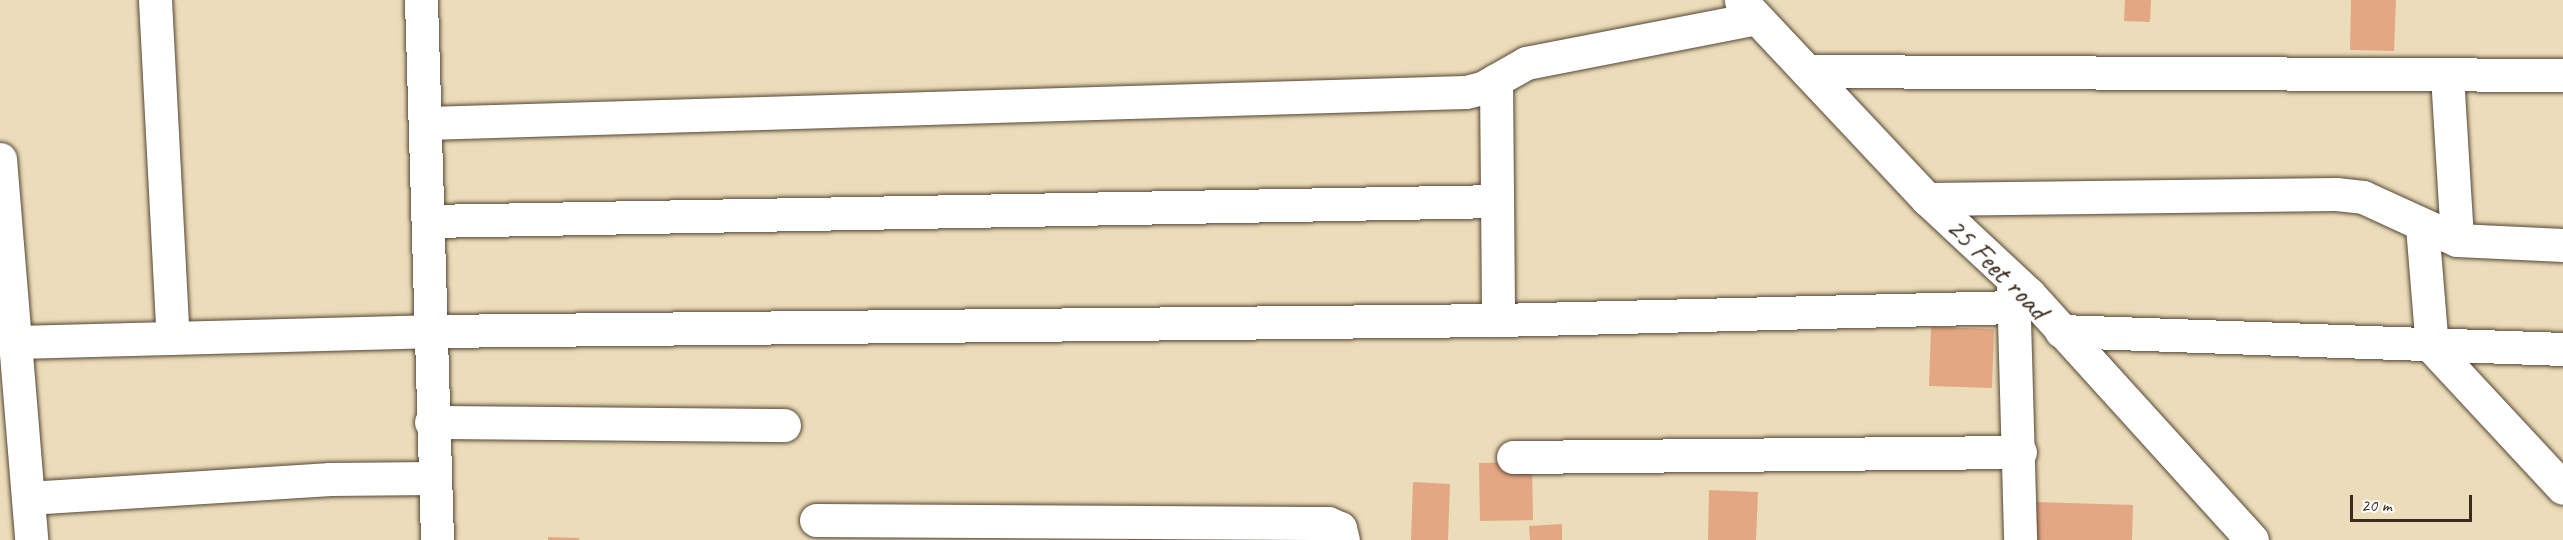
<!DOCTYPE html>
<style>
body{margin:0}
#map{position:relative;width:2563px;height:540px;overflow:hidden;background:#ebddb9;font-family:Caveat,sans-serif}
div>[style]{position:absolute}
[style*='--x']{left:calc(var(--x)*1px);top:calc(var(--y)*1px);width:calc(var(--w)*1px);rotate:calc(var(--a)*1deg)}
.building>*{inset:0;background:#e4a784}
.roads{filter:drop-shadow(0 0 2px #554535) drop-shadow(0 0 2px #554535)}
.minor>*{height:33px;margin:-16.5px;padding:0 16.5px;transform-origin:16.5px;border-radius:16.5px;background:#fff}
span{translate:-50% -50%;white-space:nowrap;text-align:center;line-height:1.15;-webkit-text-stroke:4.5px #fff;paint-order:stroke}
.street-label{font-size:30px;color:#3b2a1e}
.scale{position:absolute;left:2350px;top:495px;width:122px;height:27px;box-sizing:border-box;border:3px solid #3b2a1e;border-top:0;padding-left:8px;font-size:18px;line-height:21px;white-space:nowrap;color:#3b2a1e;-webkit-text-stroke:4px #fff;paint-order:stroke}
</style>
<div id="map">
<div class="building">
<i style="clip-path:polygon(2125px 0,2151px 0,2150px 22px,2124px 21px)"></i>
<i style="clip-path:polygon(2351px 0,2396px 0,2394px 51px,2350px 50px)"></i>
<i style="clip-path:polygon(1931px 327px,1994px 329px,1992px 388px,1929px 386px)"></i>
<i style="clip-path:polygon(1532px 462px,1533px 520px,1480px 521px,1479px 463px)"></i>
<i style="clip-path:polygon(1413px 482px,1450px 484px,1448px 540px,1411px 540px)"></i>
<i style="clip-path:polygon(1709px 490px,1758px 492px,1756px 540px,1708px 540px)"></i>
<i style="clip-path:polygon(2036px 502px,2133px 505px,2132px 540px,2034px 540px)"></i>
<i style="clip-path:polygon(1562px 524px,1562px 540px,1530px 540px,1529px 526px)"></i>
<i style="clip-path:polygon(1128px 531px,1164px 532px,1163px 540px,1128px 540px)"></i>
<i style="clip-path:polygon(548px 537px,579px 538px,579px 540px,548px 540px)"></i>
</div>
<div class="roads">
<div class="minor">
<i style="--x:155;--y:0;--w:338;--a:87"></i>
<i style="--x:421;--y:0;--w:540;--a:88.3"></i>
<i style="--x:1741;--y:1;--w:272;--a:46.8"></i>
<i style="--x:1927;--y:199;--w:139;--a:43"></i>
<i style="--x:2029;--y:294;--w:332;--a:47.8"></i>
<i style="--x:1807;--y:71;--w:756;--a:0.3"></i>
<i style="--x:2447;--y:75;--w:165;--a:86.5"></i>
<i style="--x:1496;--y:80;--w:240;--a:89.5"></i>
<i style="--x:427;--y:123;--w:1039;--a:-1.71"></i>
<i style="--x:1466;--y:92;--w:16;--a:-14"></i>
<i style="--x:1482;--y:88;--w:51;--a:-29.6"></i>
<i style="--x:1526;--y:63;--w:235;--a:-11"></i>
<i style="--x:0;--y:159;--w:382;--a:85.3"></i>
<i style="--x:1927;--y:199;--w:409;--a:-0.7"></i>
<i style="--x:2336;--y:194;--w:27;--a:6"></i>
<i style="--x:2363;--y:197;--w:103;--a:24.6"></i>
<i style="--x:2457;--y:240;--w:106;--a:2.7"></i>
<i style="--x:429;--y:221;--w:1068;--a:-1.07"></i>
<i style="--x:2422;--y:226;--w:121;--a:85.3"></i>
<i style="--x:2432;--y:347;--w:192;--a:47.1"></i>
<i style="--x:2013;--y:284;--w:256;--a:88.4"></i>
<i style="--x:2061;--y:331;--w:502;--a:2.05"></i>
<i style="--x:14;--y:342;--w:417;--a:-1.5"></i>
<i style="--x:431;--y:331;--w:1067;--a:-0.59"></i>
<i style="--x:1498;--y:320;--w:516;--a:-1.44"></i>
<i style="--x:431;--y:422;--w:353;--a:0.5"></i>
<i style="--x:1513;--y:457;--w:507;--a:-0.57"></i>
<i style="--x:28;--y:498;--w:303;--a:-3.6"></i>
<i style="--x:330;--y:479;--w:103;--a:-0.6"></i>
<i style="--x:816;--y:520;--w:512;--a:0.34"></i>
<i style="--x:1328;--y:523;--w:13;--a:23"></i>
<i style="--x:1340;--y:528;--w:12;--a:76"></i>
</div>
</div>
<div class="street-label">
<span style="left:1998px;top:268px;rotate:45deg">25 Feet road</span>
</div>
<div class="scale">20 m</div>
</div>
